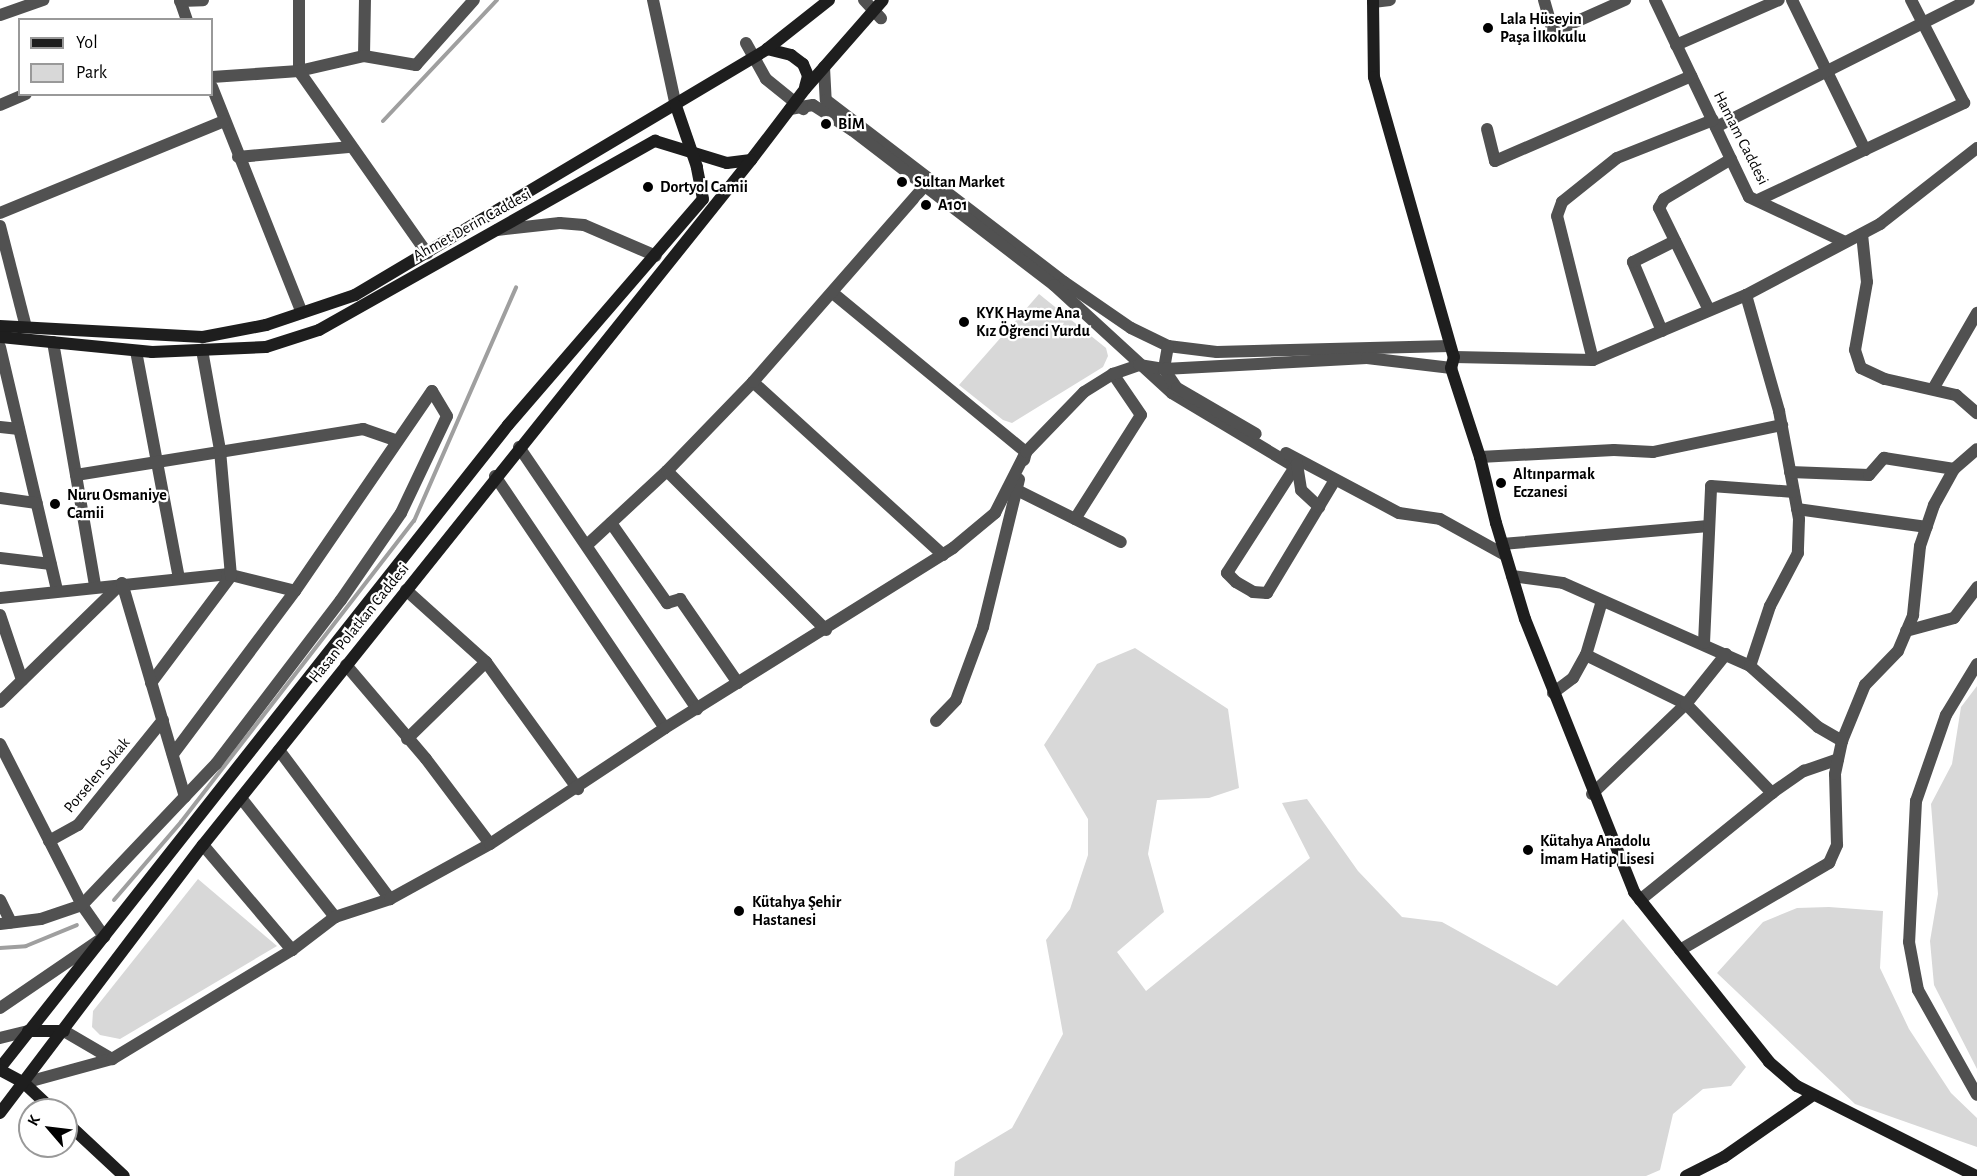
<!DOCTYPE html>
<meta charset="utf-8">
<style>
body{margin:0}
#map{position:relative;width:1977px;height:1176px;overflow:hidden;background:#fff;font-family:"Alegreya Sans",sans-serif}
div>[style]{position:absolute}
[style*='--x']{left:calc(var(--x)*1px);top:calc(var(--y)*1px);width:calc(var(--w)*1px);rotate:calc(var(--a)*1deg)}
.green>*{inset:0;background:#d8d8d8}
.stream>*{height:4px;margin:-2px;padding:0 2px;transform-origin:2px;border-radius:2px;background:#9f9f9f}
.street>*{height:12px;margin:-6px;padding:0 6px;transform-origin:6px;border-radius:6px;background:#515151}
.secondary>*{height:12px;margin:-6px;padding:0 6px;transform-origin:6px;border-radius:6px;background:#1e1e1e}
.dots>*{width:16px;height:16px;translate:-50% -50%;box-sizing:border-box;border:3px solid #fff;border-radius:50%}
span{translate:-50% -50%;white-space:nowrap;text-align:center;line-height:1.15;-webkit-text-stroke:4.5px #fff;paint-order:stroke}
.poi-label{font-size:16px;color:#000;font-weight:700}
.left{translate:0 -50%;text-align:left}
.street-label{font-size:16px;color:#000}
.legend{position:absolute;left:18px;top:18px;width:195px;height:78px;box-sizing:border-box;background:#fff;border:2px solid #999;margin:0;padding:8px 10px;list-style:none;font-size:18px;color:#000}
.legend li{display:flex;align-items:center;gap:12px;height:30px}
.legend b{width:30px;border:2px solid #999}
.north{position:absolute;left:18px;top:1098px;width:60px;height:60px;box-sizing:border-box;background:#fff;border:2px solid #999;border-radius:50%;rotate:298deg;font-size:16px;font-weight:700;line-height:24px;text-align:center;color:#000}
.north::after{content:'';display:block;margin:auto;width:21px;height:27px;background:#000;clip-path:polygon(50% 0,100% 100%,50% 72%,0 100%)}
</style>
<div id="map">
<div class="green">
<i style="clip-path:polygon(1039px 294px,1106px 348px,1108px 356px,1103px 367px,1012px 423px,1003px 420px,959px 385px)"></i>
<i style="clip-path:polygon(1135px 648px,1228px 709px,1239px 788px,1209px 798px,1157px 800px,1148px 854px,1164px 912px,1117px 952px,1146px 991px,1310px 858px,1282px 803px,1307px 799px,1358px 871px,1402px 917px,1442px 922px,1557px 986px,1623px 919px,1746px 1067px,1731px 1086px,1703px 1089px,1673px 1114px,1660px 1170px,1646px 1176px,954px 1176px,955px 1162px,1012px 1128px,1063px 1034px,1046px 940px,1070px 909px,1088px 855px,1088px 819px,1044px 745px,1097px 664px)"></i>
<i style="clip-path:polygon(1977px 686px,1977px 1069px,1934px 985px,1930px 941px,1938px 894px,1931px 804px,1952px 764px,1961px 707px)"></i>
<i style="clip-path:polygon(198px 879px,277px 946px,120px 1039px,100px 1035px,92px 1027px,93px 1011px)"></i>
<i style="clip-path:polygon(1829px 907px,1883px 911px,1880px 968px,1909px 1029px,1951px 1093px,1977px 1118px,1977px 1147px,1855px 1104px,1717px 973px,1763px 922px,1797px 908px)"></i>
</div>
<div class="stream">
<i style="--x:383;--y:121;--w:166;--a:-46.7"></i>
<i style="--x:114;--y:900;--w:103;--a:-49.3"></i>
<i style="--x:181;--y:822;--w:381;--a:-52.3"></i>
<i style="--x:414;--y:521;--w:255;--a:-66.4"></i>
<i style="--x:0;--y:948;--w:26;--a:-4"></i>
<i style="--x:26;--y:946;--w:55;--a:-22.4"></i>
</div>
<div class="street">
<i style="--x:180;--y:0;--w:21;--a:71"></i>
<i style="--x:299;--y:0;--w:71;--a:90"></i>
<i style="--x:299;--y:71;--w:67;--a:-13"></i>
<i style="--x:364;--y:56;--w:56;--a:-89"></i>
<i style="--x:653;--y:0;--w:108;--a:77.8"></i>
<i style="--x:864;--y:0;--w:25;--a:47"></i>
<i style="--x:1544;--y:0;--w:33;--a:74"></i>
<i style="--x:1553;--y:32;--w:79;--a:-24"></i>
<i style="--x:1655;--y:0;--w:218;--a:64.5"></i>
<i style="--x:1749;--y:197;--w:106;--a:25.1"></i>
<i style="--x:1792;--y:0;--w:167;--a:64"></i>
<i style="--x:180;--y:1;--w:23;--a:-2"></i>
<i style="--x:1373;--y:2;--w:17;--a:-7"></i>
<i style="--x:0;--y:15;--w:46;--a:-19.2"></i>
<i style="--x:746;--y:43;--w:41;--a:60.9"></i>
<i style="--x:766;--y:79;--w:48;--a:39"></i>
<i style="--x:1676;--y:45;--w:112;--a:-23.6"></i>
<i style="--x:364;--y:56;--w:53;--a:9.8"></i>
<i style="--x:416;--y:65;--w:87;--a:-48.3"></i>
<i style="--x:824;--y:67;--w:33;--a:87"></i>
<i style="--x:826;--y:100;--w:300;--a:37.4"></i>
<i style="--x:1064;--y:282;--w:81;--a:34.5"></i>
<i style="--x:1131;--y:328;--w:41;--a:25.9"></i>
<i style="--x:1168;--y:346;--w:49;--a:7"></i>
<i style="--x:1217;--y:352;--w:233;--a:-1.5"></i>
<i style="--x:212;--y:77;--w:87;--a:-3.9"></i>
<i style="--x:299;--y:71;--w:223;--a:54.9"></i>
<i style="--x:212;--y:87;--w:243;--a:68.3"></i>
<i style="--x:0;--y:105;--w:28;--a:-23"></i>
<i style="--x:790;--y:109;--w:23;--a:-10"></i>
<i style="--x:813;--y:105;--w:46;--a:32.7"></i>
<i style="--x:852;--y:130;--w:255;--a:37.5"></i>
<i style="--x:1054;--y:285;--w:160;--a:42.5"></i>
<i style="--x:1172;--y:393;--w:144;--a:31"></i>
<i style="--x:1295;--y:467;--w:126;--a:122.7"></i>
<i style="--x:1227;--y:573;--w:13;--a:45"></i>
<i style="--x:1236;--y:582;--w:20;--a:30"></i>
<i style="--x:1253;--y:592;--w:14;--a:4"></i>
<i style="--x:1267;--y:593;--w:132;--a:-59"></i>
<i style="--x:1716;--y:127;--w:283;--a:-26.7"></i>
<i style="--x:1487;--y:129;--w:33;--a:76"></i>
<i style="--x:1495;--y:161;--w:214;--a:-23.4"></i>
<i style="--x:238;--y:157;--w:111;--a:-5.1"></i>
<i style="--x:1758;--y:200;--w:228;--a:-25.2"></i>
<i style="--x:1964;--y:103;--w:116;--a:-117.2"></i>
<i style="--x:0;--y:213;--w:242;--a:-22.3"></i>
<i style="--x:0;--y:226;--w:104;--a:75.6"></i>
<i style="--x:497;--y:230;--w:63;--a:-6.3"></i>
<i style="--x:560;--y:223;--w:24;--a:5"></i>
<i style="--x:584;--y:225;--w:78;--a:23.3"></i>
<i style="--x:1862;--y:234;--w:48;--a:84.1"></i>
<i style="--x:1867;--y:282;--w:69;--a:100"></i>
<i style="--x:1855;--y:350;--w:19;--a:72"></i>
<i style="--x:1861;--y:368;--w:26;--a:25"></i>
<i style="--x:1885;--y:379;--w:73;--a:12.7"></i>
<i style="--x:1956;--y:395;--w:28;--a:41"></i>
<i style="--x:834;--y:294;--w:249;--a:39.5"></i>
<i style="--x:1026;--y:452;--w:8;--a:104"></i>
<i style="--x:1746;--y:295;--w:121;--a:74.1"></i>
<i style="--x:1779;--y:411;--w:110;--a:79.5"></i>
<i style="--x:1799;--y:519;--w:34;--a:92"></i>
<i style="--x:1798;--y:553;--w:60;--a:117.8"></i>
<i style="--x:1770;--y:606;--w:63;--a:108.4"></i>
<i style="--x:1709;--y:310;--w:114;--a:-116.1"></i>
<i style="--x:1659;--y:208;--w:10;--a:-61"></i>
<i style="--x:1664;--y:199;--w:78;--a:-30.8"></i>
<i style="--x:1662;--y:331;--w:75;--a:-112.8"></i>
<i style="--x:1633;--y:262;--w:47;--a:-26.6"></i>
<i style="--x:53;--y:342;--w:248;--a:80.2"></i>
<i style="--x:1168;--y:346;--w:23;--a:100"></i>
<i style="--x:1164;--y:369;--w:23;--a:56"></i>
<i style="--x:1177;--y:388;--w:91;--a:30.2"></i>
<i style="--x:0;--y:347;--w:250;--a:76.8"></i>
<i style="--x:136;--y:351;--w:232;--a:79.3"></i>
<i style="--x:1454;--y:357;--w:139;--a:1.2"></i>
<i style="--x:1593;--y:360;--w:166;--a:-23"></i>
<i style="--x:1746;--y:295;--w:152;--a:-27.9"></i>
<i style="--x:1880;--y:224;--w:123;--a:-38.1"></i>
<i style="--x:1593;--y:360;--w:148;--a:-104"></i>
<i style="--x:1557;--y:216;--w:15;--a:-70"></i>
<i style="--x:1562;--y:202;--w:70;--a:-38.7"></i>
<i style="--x:1617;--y:158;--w:103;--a:-21.6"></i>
<i style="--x:753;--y:382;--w:257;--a:42.3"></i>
<i style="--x:1933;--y:389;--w:88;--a:-59.9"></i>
<i style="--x:0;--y:427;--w:19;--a:6"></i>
<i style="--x:519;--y:447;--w:317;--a:55.8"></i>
<i style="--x:1286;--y:453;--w:128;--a:28"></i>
<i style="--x:1399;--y:513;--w:41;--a:8.3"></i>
<i style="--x:1440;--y:519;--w:74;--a:29"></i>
<i style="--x:1480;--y:457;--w:134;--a:-3"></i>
<i style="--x:1614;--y:450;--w:39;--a:3"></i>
<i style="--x:1653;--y:452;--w:132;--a:-11.8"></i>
<i style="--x:1297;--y:464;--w:26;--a:81"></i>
<i style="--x:1301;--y:490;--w:25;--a:43"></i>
<i style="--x:667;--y:471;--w:225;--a:45"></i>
<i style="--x:1790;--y:472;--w:79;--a:2.2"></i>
<i style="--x:1869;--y:475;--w:23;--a:-49"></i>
<i style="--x:1884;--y:458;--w:71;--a:8.9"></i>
<i style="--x:76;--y:475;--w:291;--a:-9.1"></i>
<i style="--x:363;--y:429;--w:36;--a:19"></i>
<i style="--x:495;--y:476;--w:304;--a:56"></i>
<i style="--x:1017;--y:490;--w:116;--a:26.6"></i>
<i style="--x:0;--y:498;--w:37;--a:8"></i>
<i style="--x:1797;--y:509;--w:131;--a:7.9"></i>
<i style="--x:1075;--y:519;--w:123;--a:-57.6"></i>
<i style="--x:1141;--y:415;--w:50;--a:-124.3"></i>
<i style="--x:611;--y:523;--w:98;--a:55"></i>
<i style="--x:667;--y:603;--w:14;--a:-17"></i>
<i style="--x:680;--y:599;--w:102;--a:55.4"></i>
<i style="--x:1502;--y:544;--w:207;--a:-5"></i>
<i style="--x:587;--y:545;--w:109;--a:-42.8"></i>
<i style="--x:667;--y:471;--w:124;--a:-46"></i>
<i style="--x:753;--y:382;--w:258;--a:-48.8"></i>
<i style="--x:0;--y:558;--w:51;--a:6.7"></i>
<i style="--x:1512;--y:576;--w:51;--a:7.8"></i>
<i style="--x:1563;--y:583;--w:205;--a:23.9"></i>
<i style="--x:1750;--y:666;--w:91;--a:41.9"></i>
<i style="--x:1818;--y:727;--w:28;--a:30"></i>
<i style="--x:406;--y:590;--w:108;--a:42"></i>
<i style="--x:486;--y:662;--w:157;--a:54.1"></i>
<i style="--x:0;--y:598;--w:228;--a:-6"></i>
<i style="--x:227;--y:574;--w:70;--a:14"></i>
<i style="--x:0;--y:615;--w:69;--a:71.3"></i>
<i style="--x:1906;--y:631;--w:50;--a:-15.2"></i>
<i style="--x:1954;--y:618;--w:39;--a:-53"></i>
<i style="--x:1704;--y:643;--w:157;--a:-87.4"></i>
<i style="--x:1711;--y:486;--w:83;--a:4.1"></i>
<i style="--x:1586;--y:655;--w:111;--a:26.1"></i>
<i style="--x:1686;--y:704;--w:124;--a:46"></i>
<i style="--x:1977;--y:664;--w:60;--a:121.3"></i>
<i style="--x:1946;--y:715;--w:91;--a:109.2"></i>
<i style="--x:1916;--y:801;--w:141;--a:92.8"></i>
<i style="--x:1909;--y:942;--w:49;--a:79.4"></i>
<i style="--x:1918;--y:990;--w:120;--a:60.7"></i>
<i style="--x:346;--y:665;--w:123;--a:49.6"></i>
<i style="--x:426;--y:759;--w:106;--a:53"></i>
<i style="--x:151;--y:683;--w:134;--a:-53.2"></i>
<i style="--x:231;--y:576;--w:126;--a:-95"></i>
<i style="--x:220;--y:450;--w:102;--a:-100.2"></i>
<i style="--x:1553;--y:693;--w:25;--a:-37"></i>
<i style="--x:1573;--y:678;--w:26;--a:-61"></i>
<i style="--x:1586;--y:655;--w:56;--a:-73.5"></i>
<i style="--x:0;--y:702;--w:170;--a:-44.3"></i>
<i style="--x:122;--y:583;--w:223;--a:73.6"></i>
<i style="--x:936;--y:721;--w:29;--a:-46"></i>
<i style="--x:956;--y:700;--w:78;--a:-69.7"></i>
<i style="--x:983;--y:627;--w:152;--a:-76.3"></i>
<i style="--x:407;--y:739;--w:110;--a:-44.3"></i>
<i style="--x:0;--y:744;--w:181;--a:63"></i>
<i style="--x:82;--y:905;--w:39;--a:55"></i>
<i style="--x:104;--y:937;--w:126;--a:145.7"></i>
<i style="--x:279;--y:750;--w:186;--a:53.3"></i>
<i style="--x:1592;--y:794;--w:130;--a:-43.8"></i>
<i style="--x:1686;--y:704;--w:64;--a:-51.3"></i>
<i style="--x:241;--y:798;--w:152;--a:51.7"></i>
<i style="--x:49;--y:841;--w:33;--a:-29"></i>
<i style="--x:78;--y:825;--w:135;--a:-51"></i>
<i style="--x:203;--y:845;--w:138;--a:49.7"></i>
<i style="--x:0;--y:900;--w:25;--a:64"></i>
<i style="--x:1640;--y:900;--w:170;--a:-39"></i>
<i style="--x:1772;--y:793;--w:39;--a:-35"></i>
<i style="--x:1804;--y:771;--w:36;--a:-19"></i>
<i style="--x:0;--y:924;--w:41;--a:-7"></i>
<i style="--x:41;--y:919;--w:43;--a:-18.9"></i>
<i style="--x:82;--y:905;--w:195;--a:-46.5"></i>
<i style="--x:216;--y:764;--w:206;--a:-52.7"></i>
<i style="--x:341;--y:600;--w:106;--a:-55.4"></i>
<i style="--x:401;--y:513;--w:107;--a:-64.6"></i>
<i style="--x:447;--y:416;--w:29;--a:-121"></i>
<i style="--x:432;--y:391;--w:242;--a:124.4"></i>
<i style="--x:295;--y:591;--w:204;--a:126.8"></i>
<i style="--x:1680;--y:950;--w:173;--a:-30.3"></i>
<i style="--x:1829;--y:863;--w:20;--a:-66"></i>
<i style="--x:1837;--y:845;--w:71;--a:-91.6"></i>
<i style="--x:1835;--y:774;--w:34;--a:-78"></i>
<i style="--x:1842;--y:741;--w:61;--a:-67.7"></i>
<i style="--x:1865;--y:685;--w:47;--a:-45.9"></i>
<i style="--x:1898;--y:651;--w:39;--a:-67"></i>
<i style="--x:1913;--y:615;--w:69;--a:-84.2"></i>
<i style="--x:1920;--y:546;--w:43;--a:-71.1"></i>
<i style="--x:1934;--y:505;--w:41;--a:-60.9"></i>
<i style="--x:1954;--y:469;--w:30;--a:-41"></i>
<i style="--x:64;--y:1031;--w:56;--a:30.3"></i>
<i style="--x:0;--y:1038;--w:29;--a:-14"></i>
<i style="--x:24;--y:1083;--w:91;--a:-15.3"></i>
<i style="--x:112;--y:1059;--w:210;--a:-31.2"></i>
<i style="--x:292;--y:950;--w:54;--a:-37.5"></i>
<i style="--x:335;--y:917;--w:58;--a:-18.1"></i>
<i style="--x:390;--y:899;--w:114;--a:-28.8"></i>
<i style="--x:490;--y:844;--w:210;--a:-33.5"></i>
<i style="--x:665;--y:728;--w:340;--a:-32"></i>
<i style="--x:953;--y:548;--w:55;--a:-39.8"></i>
<i style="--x:995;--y:513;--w:68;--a:-63.1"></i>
<i style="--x:1026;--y:452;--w:83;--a:-46"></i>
<i style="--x:1084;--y:392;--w:34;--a:-32"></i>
<i style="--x:1113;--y:374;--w:28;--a:-19"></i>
<i style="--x:1139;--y:365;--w:25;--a:9"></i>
<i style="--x:1164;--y:369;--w:203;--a:-3.1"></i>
<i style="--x:1367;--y:358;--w:85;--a:6.8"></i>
</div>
<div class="secondary">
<i style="--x:1373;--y:0;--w:77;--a:89.3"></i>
<i style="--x:1374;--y:77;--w:291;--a:74.1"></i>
<i style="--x:1454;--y:357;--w:11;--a:105"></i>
<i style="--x:1451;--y:368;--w:94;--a:72"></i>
<i style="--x:1480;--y:457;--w:68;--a:76.4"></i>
<i style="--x:1496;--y:523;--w:100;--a:73.2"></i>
<i style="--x:1525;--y:619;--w:294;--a:68.2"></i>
<i style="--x:1634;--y:892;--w:217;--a:51.5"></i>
<i style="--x:1769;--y:1062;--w:37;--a:41"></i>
<i style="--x:1797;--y:1086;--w:200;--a:26.7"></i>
<i style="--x:767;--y:49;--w:25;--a:14"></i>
<i style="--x:791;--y:55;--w:15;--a:37"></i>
<i style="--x:803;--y:64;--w:13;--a:67"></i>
<i style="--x:808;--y:76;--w:11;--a:105"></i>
<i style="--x:0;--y:326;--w:203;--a:3.1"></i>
<i style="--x:203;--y:337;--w:64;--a:-10.8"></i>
<i style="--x:266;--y:325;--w:94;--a:-18.6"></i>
<i style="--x:355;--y:295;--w:480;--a:-30.8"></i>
<i style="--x:767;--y:49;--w:79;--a:-38.3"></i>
<i style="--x:0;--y:337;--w:153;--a:5.6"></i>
<i style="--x:152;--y:352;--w:114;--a:-2.5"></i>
<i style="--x:266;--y:347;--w:56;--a:-17.8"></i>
<i style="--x:319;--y:330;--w:386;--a:-29.4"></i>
<i style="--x:655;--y:141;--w:75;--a:17"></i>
<i style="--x:727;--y:163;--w:24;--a:-7"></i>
<i style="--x:751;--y:160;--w:89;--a:-52.7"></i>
<i style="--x:805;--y:89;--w:118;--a:-48.8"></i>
<i style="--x:28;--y:1031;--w:36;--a:0"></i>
<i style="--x:0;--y:1068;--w:819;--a:-51.69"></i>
<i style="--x:508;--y:425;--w:298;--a:-49.2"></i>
<i style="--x:703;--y:199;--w:33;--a:-101"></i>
<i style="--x:697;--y:167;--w:65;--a:-109"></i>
<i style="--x:0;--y:1070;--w:27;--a:28"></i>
<i style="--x:24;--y:1083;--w:40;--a:43"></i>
<i style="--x:0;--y:1113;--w:336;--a:-52.9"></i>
<i style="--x:203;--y:845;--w:877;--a:-51.34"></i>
<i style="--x:66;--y:1122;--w:79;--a:43"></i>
<i style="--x:1686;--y:1176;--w:42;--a:-26.6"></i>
<i style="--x:1724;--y:1157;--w:108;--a:-34.9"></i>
</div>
<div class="dots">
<i style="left:1488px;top:28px;background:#000"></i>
<i style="left:826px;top:124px;background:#000"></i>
<i style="left:902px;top:182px;background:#000"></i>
<i style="left:648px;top:187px;background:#000"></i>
<i style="left:926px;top:205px;background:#000"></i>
<i style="left:964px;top:322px;background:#000"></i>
<i style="left:1501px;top:483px;background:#000"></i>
<i style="left:55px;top:504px;background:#000"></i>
<i style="left:1528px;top:850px;background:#000"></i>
<i style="left:739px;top:911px;background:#000"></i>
</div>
<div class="poi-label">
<span class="left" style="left:1500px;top:28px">Lala Hüseyin<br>Paşa İlkokulu</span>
<span class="left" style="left:838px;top:124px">BİM</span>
<span class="left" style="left:914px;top:182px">Sultan Market</span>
<span class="left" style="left:660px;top:187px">Dortyol Camii</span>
<span class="left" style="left:938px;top:205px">A101</span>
<span class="left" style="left:976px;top:322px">KYK Hayme Ana<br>Kız Öğrenci Yurdu</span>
<span class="left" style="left:1513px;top:483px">Altınparmak<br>Eczanesi</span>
<span class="left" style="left:67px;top:504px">Nuru Osmaniye<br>Camii</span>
<span class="left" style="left:1540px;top:850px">Kütahya Anadolu<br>İmam Hatip Lisesi</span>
<span class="left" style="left:752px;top:911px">Kütahya Şehir<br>Hastanesi</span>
</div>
<div class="street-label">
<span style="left:1741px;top:138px;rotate:63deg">Hamam Caddesi</span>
<span style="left:472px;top:225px;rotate:-29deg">Ahmet Derin Caddesi</span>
<span style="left:359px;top:623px;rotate:-51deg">Hasan Polatkan Caddesi</span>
<span style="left:97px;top:775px;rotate:-50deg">Porselen Sokak</span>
</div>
<ul class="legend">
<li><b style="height:8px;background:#1e1e1e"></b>Yol</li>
<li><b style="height:16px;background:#d8d8d8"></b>Park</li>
</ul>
<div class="north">K</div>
</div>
